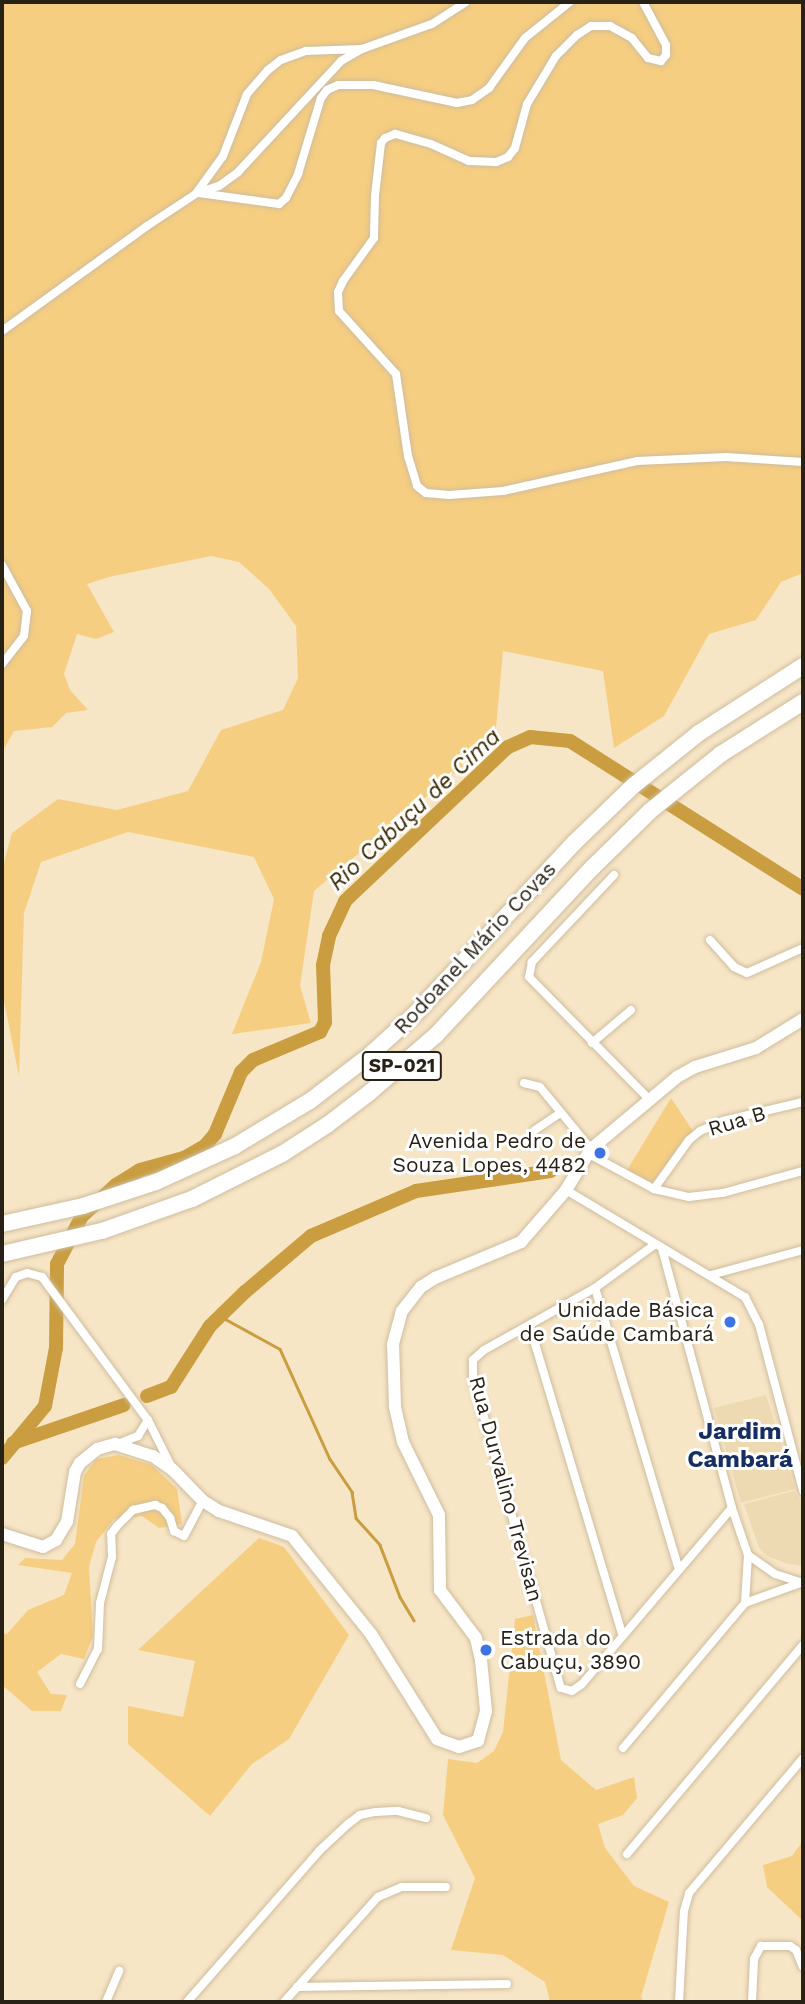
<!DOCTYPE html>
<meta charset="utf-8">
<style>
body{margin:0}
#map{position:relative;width:805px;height:2004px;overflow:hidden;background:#f7e6c6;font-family:"Work Sans",sans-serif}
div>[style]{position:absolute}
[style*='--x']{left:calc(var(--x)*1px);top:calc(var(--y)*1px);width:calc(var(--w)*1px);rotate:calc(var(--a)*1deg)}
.built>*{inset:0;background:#eedab2}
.green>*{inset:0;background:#f6ce81}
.stream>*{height:2.5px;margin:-1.25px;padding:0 1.25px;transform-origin:1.25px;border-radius:1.25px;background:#c99d40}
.river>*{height:14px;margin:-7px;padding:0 7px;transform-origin:7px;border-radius:7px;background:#c99d40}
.roads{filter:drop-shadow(0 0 2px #cebd9e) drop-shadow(0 0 2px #cebd9e)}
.street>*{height:8px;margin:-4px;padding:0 4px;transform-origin:4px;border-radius:4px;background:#fff}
.secondary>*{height:12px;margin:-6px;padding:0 6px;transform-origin:6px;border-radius:6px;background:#fff}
.highway>*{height:16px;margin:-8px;padding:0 8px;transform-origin:8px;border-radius:8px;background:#fff}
.dots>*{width:19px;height:19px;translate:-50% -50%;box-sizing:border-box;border:4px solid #fff;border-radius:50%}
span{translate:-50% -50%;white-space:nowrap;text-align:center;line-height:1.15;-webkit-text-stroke:6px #fff;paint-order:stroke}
.shield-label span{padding:2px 5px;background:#fff;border:2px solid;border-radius:5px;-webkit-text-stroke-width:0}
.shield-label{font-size:19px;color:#282216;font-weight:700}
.street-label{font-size:21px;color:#282216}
.poi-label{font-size:21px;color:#282216}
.right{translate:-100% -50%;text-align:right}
.left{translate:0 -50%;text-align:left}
.water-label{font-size:23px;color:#382700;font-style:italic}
.quarter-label{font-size:24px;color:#162e64;font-weight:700}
.frame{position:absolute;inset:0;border:4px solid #282216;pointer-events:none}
</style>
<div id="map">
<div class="built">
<i style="clip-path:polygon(766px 1395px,795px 1489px,741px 1503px,714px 1408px)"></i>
<i style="clip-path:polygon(794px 1491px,803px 1504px,803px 1566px,788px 1564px,767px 1556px,759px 1548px,744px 1504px)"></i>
</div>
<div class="green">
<i style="clip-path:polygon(2px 2px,803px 2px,803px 573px,781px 582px,756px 620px,709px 634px,664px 716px,614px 748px,603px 671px,503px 651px,495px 739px,314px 891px,300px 986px,311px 1023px,232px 1034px,261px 962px,274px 899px,254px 857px,128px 832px,41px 862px,24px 913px,19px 1076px,2px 991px,2px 870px,12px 833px,58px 799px,117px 810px,188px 791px,221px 730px,283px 710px,298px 678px,296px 626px,269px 589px,239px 562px,211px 556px,109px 577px,87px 584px,114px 632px,96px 639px,77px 634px,64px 674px,70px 690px,88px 710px,66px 713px,52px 727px,14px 731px,2px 752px)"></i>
<i style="clip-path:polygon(671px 1098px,693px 1131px,652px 1183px,627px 1170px)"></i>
<i style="clip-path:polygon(119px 1455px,152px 1465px,177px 1489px,182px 1524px,159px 1528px,142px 1516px,114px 1519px,96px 1542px,89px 1567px,93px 1636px,84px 1659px,61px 1654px,37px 1672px,51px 1694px,67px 1695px,61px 1711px,32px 1711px,2px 1685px,2px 1633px,7px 1634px,28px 1610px,64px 1595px,72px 1573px,18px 1565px,25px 1558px,62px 1560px,75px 1544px,84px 1476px,96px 1459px)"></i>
<i style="clip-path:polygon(259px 1538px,284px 1547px,349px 1635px,289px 1739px,252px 1764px,210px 1816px,128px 1744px,128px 1706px,183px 1717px,195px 1661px,138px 1650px)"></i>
<i style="clip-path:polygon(533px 1615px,561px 1760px,596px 1790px,634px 1777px,637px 1798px,623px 1815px,598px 1824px,605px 1848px,634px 1886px,669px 1902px,641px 1997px,644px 2002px,550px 2002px,545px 1982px,503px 1955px,451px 1950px,475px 1878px,443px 1815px,448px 1759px,477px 1763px,494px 1751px,503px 1732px,515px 1619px)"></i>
<i style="clip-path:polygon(803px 1841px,803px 1921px,767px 1887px,763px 1865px,792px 1856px)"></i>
</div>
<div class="stream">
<i style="--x:220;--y:1316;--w:68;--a:28.8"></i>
<i style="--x:280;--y:1349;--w:121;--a:65.6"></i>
<i style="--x:330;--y:1459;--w:40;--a:56"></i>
<i style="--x:352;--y:1492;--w:26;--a:81"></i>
<i style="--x:356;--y:1518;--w:36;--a:48"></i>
<i style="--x:380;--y:1545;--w:56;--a:69"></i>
<i style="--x:400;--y:1597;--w:27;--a:59"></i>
</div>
<div class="river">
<i style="--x:147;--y:1396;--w:26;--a:-21"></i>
<i style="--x:171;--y:1387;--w:72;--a:-57.4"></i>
<i style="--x:210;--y:1326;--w:49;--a:-44.2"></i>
<i style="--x:245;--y:1292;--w:87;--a:-40.3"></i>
<i style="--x:311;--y:1236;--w:114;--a:-23.2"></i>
<i style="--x:416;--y:1191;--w:136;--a:-8.4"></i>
<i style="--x:13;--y:1443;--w:117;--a:-18.9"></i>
<i style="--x:2;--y:1458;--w:67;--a:-50.4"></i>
<i style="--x:45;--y:1406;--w:59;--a:-79.3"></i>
<i style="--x:56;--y:1348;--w:84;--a:-89.3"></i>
<i style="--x:57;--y:1264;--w:54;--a:-62.5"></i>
<i style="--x:82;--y:1216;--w:46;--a:-42.4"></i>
<i style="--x:116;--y:1185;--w:28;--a:-32"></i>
<i style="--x:140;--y:1170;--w:46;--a:-15.3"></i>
<i style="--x:184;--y:1158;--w:24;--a:-30"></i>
<i style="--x:205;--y:1146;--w:16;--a:-50"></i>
<i style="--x:215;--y:1134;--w:67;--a:-67.2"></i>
<i style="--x:241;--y:1072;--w:17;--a:-45"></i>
<i style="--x:253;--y:1060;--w:73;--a:-22.7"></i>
<i style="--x:320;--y:1032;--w:11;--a:-63"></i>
<i style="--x:325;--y:1022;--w:57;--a:-92"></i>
<i style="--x:323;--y:965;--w:30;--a:-78"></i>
<i style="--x:329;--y:936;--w:38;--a:-65"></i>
<i style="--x:345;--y:901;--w:224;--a:-43.4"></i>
<i style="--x:508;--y:747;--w:24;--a:-24"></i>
<i style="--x:530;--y:737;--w:40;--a:5.7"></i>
<i style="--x:570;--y:741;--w:276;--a:32.4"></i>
</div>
<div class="roads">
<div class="street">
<i style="--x:643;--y:2;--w:49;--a:61.9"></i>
<i style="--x:666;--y:45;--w:10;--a:90"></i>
<i style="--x:666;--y:55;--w:8;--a:130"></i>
<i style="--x:661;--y:61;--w:13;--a:-167"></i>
<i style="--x:648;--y:58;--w:26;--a:-129"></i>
<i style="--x:632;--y:38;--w:25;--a:-151"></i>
<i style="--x:610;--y:26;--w:19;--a:180"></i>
<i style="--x:591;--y:26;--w:17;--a:147"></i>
<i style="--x:577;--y:35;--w:30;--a:135"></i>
<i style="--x:556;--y:56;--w:56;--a:121.1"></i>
<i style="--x:527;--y:104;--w:46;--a:105.3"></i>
<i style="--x:515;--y:148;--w:11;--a:128"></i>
<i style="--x:508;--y:157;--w:13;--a:157"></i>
<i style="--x:496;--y:162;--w:27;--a:-178"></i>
<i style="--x:469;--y:161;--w:42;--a:-155.9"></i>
<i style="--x:431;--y:144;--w:37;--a:-164"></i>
<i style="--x:395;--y:134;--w:11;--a:158"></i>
<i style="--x:385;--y:138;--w:6;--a:129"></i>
<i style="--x:381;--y:143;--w:53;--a:96.5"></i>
<i style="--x:375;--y:196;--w:42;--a:91.4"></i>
<i style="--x:374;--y:238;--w:53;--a:125.8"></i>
<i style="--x:343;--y:281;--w:12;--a:114"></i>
<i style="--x:338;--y:292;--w:19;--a:87"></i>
<i style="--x:339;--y:311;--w:85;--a:47.9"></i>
<i style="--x:396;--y:374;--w:83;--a:81.7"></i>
<i style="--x:408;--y:456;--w:31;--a:73"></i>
<i style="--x:417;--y:486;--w:11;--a:38"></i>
<i style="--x:426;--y:493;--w:23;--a:5"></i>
<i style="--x:449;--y:495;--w:54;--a:-4.2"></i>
<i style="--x:503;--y:491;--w:137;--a:-12.6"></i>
<i style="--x:637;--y:461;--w:89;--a:-2.6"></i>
<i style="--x:726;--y:457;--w:77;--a:3.7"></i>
<i style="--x:197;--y:192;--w:44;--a:-54.2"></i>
<i style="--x:223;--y:156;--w:66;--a:-68.8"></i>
<i style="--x:247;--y:94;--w:32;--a:-49"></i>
<i style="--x:268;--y:70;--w:16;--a:-38"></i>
<i style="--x:281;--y:60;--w:27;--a:-20"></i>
<i style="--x:306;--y:51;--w:56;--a:-2"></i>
<i style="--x:199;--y:193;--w:81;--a:7.8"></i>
<i style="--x:279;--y:204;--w:9;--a:-41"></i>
<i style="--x:286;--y:198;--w:27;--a:-63"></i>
<i style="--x:298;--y:174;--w:79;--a:-73.2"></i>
<i style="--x:321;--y:98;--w:10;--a:-53"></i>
<i style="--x:327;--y:90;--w:12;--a:-24"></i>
<i style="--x:338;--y:85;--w:35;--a:0"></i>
<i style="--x:373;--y:85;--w:86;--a:12.1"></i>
<i style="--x:457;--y:103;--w:15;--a:-11"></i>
<i style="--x:472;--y:100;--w:21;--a:-35"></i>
<i style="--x:489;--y:88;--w:62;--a:-54.2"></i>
<i style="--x:525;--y:38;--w:58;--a:-38.7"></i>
<i style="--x:2;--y:331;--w:179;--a:-35.9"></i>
<i style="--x:147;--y:226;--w:60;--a:-33.4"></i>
<i style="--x:197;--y:193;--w:23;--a:-18"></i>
<i style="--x:219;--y:186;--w:24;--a:-36"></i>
<i style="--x:238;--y:172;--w:151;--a:-47.1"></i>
<i style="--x:341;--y:61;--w:24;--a:-30"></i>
<i style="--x:362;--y:49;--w:74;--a:-19.7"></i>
<i style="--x:432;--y:24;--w:40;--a:-32.9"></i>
<i style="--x:2;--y:565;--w:52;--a:61.5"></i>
<i style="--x:27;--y:611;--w:25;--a:97"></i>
<i style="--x:24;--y:636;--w:36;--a:128"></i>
<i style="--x:614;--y:875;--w:120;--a:133.3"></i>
<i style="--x:532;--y:962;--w:15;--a:101"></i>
<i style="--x:529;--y:977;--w:173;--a:45.5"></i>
<i style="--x:710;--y:940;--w:36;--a:48"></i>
<i style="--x:734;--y:967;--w:14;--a:25"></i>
<i style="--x:747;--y:973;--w:61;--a:-24.1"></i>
<i style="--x:592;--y:1043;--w:51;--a:-40.2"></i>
<i style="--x:524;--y:1083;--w:16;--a:14"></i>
<i style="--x:540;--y:1087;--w:80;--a:50.6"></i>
<i style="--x:535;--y:1130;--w:30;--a:-34"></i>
<i style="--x:587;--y:1153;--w:76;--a:28.2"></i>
<i style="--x:654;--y:1189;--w:36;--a:13"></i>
<i style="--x:689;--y:1197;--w:34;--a:-7"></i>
<i style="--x:723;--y:1193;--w:83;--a:-15.4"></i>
<i style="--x:654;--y:1189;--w:60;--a:-54.5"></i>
<i style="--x:689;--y:1140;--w:14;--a:-39"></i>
<i style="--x:700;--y:1131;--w:25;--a:-23"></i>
<i style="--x:723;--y:1121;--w:82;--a:-13.4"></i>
<i style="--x:566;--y:1190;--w:209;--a:30.9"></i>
<i style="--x:745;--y:1297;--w:30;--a:63"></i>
<i style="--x:759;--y:1324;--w:173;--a:75.2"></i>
<i style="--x:654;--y:1245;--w:73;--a:143.9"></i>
<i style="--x:595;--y:1288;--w:127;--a:150.8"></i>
<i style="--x:484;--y:1350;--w:15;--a:138"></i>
<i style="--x:473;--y:1360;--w:18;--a:90"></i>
<i style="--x:473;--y:1378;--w:322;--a:74.2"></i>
<i style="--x:561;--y:1688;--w:11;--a:15"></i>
<i style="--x:572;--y:1691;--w:12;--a:-35"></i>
<i style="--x:582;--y:1684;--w:231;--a:-49.6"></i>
<i style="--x:711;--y:1275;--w:95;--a:-15.2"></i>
<i style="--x:595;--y:1288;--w:294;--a:73.4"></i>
<i style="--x:2;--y:1300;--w:27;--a:-59"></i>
<i style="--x:16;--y:1277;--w:12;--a:-20"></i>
<i style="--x:27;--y:1273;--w:16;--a:15"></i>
<i style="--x:42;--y:1277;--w:178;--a:53.5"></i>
<i style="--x:148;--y:1420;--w:54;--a:63.4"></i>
<i style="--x:530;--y:1327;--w:320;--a:73.3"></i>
<i style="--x:118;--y:1444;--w:22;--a:-22"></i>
<i style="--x:138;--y:1436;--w:19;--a:-58"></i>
<i style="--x:748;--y:1555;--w:33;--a:35"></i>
<i style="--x:775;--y:1574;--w:26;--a:18"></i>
<i style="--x:745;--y:1603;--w:62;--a:-19.9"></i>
<i style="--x:80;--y:1684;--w:39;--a:-63"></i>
<i style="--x:98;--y:1649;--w:46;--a:-87.5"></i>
<i style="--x:100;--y:1603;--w:48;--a:-75.4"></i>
<i style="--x:112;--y:1557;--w:23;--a:-92"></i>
<i style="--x:111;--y:1534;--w:10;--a:-53"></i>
<i style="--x:117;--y:1526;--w:23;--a:-45"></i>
<i style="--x:133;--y:1510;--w:23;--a:-13"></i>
<i style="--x:155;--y:1505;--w:8;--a:23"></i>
<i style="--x:162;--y:1508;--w:13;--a:51"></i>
<i style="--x:170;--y:1518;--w:14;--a:73"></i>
<i style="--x:174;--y:1531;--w:11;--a:27"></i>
<i style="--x:184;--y:1536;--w:40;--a:-62"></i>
<i style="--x:623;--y:1748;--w:189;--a:-49.9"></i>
<i style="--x:745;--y:1603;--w:48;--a:-86.4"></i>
<i style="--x:748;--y:1555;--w:50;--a:-108.8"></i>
<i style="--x:732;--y:1508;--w:268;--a:-105.1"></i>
<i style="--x:627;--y:1854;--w:273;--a:-49.9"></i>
<i style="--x:297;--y:1987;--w:210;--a:-0.8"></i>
<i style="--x:106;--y:2002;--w:34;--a:-67"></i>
<i style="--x:187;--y:2002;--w:201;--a:-48.8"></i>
<i style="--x:319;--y:1851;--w:40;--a:-43"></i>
<i style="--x:348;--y:1824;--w:15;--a:-37"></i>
<i style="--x:360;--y:1815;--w:16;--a:-11"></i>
<i style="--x:376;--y:1812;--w:22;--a:-3"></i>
<i style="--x:398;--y:1811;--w:29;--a:14"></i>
<i style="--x:284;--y:2002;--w:141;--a:-48.2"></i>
<i style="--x:378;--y:1897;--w:26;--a:-23"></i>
<i style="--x:402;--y:1887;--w:44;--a:0"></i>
<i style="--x:679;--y:2002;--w:91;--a:-86.9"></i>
<i style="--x:684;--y:1911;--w:19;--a:-74"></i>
<i style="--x:689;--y:1893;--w:177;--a:-49.8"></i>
<i style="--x:752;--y:2002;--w:43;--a:-87.3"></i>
<i style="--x:754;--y:1959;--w:15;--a:-62"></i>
<i style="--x:761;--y:1946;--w:29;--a:0"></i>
<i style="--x:790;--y:1946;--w:7;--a:34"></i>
<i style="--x:796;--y:1950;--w:18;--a:68"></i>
</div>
<div class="secondary">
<i style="--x:2;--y:1534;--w:43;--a:17.6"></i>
<i style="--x:43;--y:1547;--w:15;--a:-28"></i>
<i style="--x:56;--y:1540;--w:21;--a:-59"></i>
<i style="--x:67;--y:1522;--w:51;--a:-80.9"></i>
<i style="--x:75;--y:1472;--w:10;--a:-61"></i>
<i style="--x:80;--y:1463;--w:22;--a:-39"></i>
<i style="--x:97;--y:1449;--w:19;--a:-16"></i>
<i style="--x:115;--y:1444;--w:40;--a:18"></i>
<i style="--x:153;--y:1456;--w:24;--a:35"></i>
<i style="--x:173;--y:1470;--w:43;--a:45.9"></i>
<i style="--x:203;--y:1501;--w:19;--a:32"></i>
<i style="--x:219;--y:1511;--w:77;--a:18.9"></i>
<i style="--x:292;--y:1536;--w:126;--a:51.1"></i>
<i style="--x:371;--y:1634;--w:124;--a:57.8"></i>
<i style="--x:437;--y:1739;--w:23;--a:20"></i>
<i style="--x:459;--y:1747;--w:20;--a:-18"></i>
<i style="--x:478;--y:1741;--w:31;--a:-75"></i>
<i style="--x:486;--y:1711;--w:51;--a:-95.6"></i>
<i style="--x:481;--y:1660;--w:23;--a:-103"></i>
<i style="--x:476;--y:1638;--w:60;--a:-126.9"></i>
<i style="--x:440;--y:1590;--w:75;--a:-90.8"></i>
<i style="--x:439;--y:1515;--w:81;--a:-116.3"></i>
<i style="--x:403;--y:1442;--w:37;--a:-103"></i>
<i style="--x:395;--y:1406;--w:62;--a:-91.8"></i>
<i style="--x:393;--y:1344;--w:34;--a:-75"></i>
<i style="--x:402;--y:1311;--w:31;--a:-52"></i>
<i style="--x:421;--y:1287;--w:17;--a:-33"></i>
<i style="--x:435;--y:1278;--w:93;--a:-22.7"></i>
<i style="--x:521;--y:1242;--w:69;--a:-49.1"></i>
<i style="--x:566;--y:1190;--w:48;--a:-58.6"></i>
<i style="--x:591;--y:1149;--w:112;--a:-39.9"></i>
<i style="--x:677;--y:1077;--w:21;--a:-29"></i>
<i style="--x:695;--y:1067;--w:64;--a:-17.3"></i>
<i style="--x:756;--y:1048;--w:55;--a:-31.7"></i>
</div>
<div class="highway">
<i style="--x:2;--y:1224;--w:83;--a:-12.5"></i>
<i style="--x:83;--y:1206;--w:77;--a:-18.2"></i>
<i style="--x:156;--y:1182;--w:87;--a:-24.5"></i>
<i style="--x:235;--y:1146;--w:87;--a:-31"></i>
<i style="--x:310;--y:1101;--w:76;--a:-37.5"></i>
<i style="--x:370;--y:1055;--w:61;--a:-42.3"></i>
<i style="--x:415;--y:1014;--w:233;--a:-47.1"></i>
<i style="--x:574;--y:843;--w:82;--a:-44"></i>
<i style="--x:633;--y:786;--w:85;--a:-38.8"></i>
<i style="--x:699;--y:733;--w:124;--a:-32.8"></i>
<i style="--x:2;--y:1254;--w:103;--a:-13"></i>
<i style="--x:102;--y:1231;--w:96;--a:-19.6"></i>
<i style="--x:192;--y:1199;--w:101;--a:-26.6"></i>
<i style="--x:282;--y:1154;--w:54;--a:-32.8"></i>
<i style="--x:327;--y:1125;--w:53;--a:-37.3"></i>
<i style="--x:369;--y:1093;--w:89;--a:-40.9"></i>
<i style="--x:436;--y:1035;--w:229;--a:-47"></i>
<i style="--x:592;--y:868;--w:81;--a:-44.5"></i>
<i style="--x:650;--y:811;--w:91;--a:-38.8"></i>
<i style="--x:721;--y:754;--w:97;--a:-32.4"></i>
</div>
</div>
<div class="dots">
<i style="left:600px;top:1153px;background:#3f72e3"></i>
<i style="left:730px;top:1322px;background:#3f72e3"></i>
<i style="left:486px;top:1650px;background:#3f72e3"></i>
</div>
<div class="shield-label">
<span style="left:402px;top:1066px">SP-021</span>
</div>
<div class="street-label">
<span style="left:475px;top:948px;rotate:-47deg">Rodoanel Mário Covas</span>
<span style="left:737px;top:1121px;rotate:-17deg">Rua B</span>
<span style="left:506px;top:1489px;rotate:75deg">Rua Durvalino Trevisan</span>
</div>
<div class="poi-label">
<span class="right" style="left:586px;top:1153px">Avenida Pedro de<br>Souza Lopes, 4482</span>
<span class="right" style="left:714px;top:1322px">Unidade Básica<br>de Saúde Cambará</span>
<span class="left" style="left:500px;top:1650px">Estrada do<br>Cabuçu, 3890</span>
</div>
<div class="water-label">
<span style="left:415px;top:810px;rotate:-43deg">Rio Cabuçu de Cima</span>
</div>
<div class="quarter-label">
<span style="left:740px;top:1446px">Jardim<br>Cambará</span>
</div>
<div class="frame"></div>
</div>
